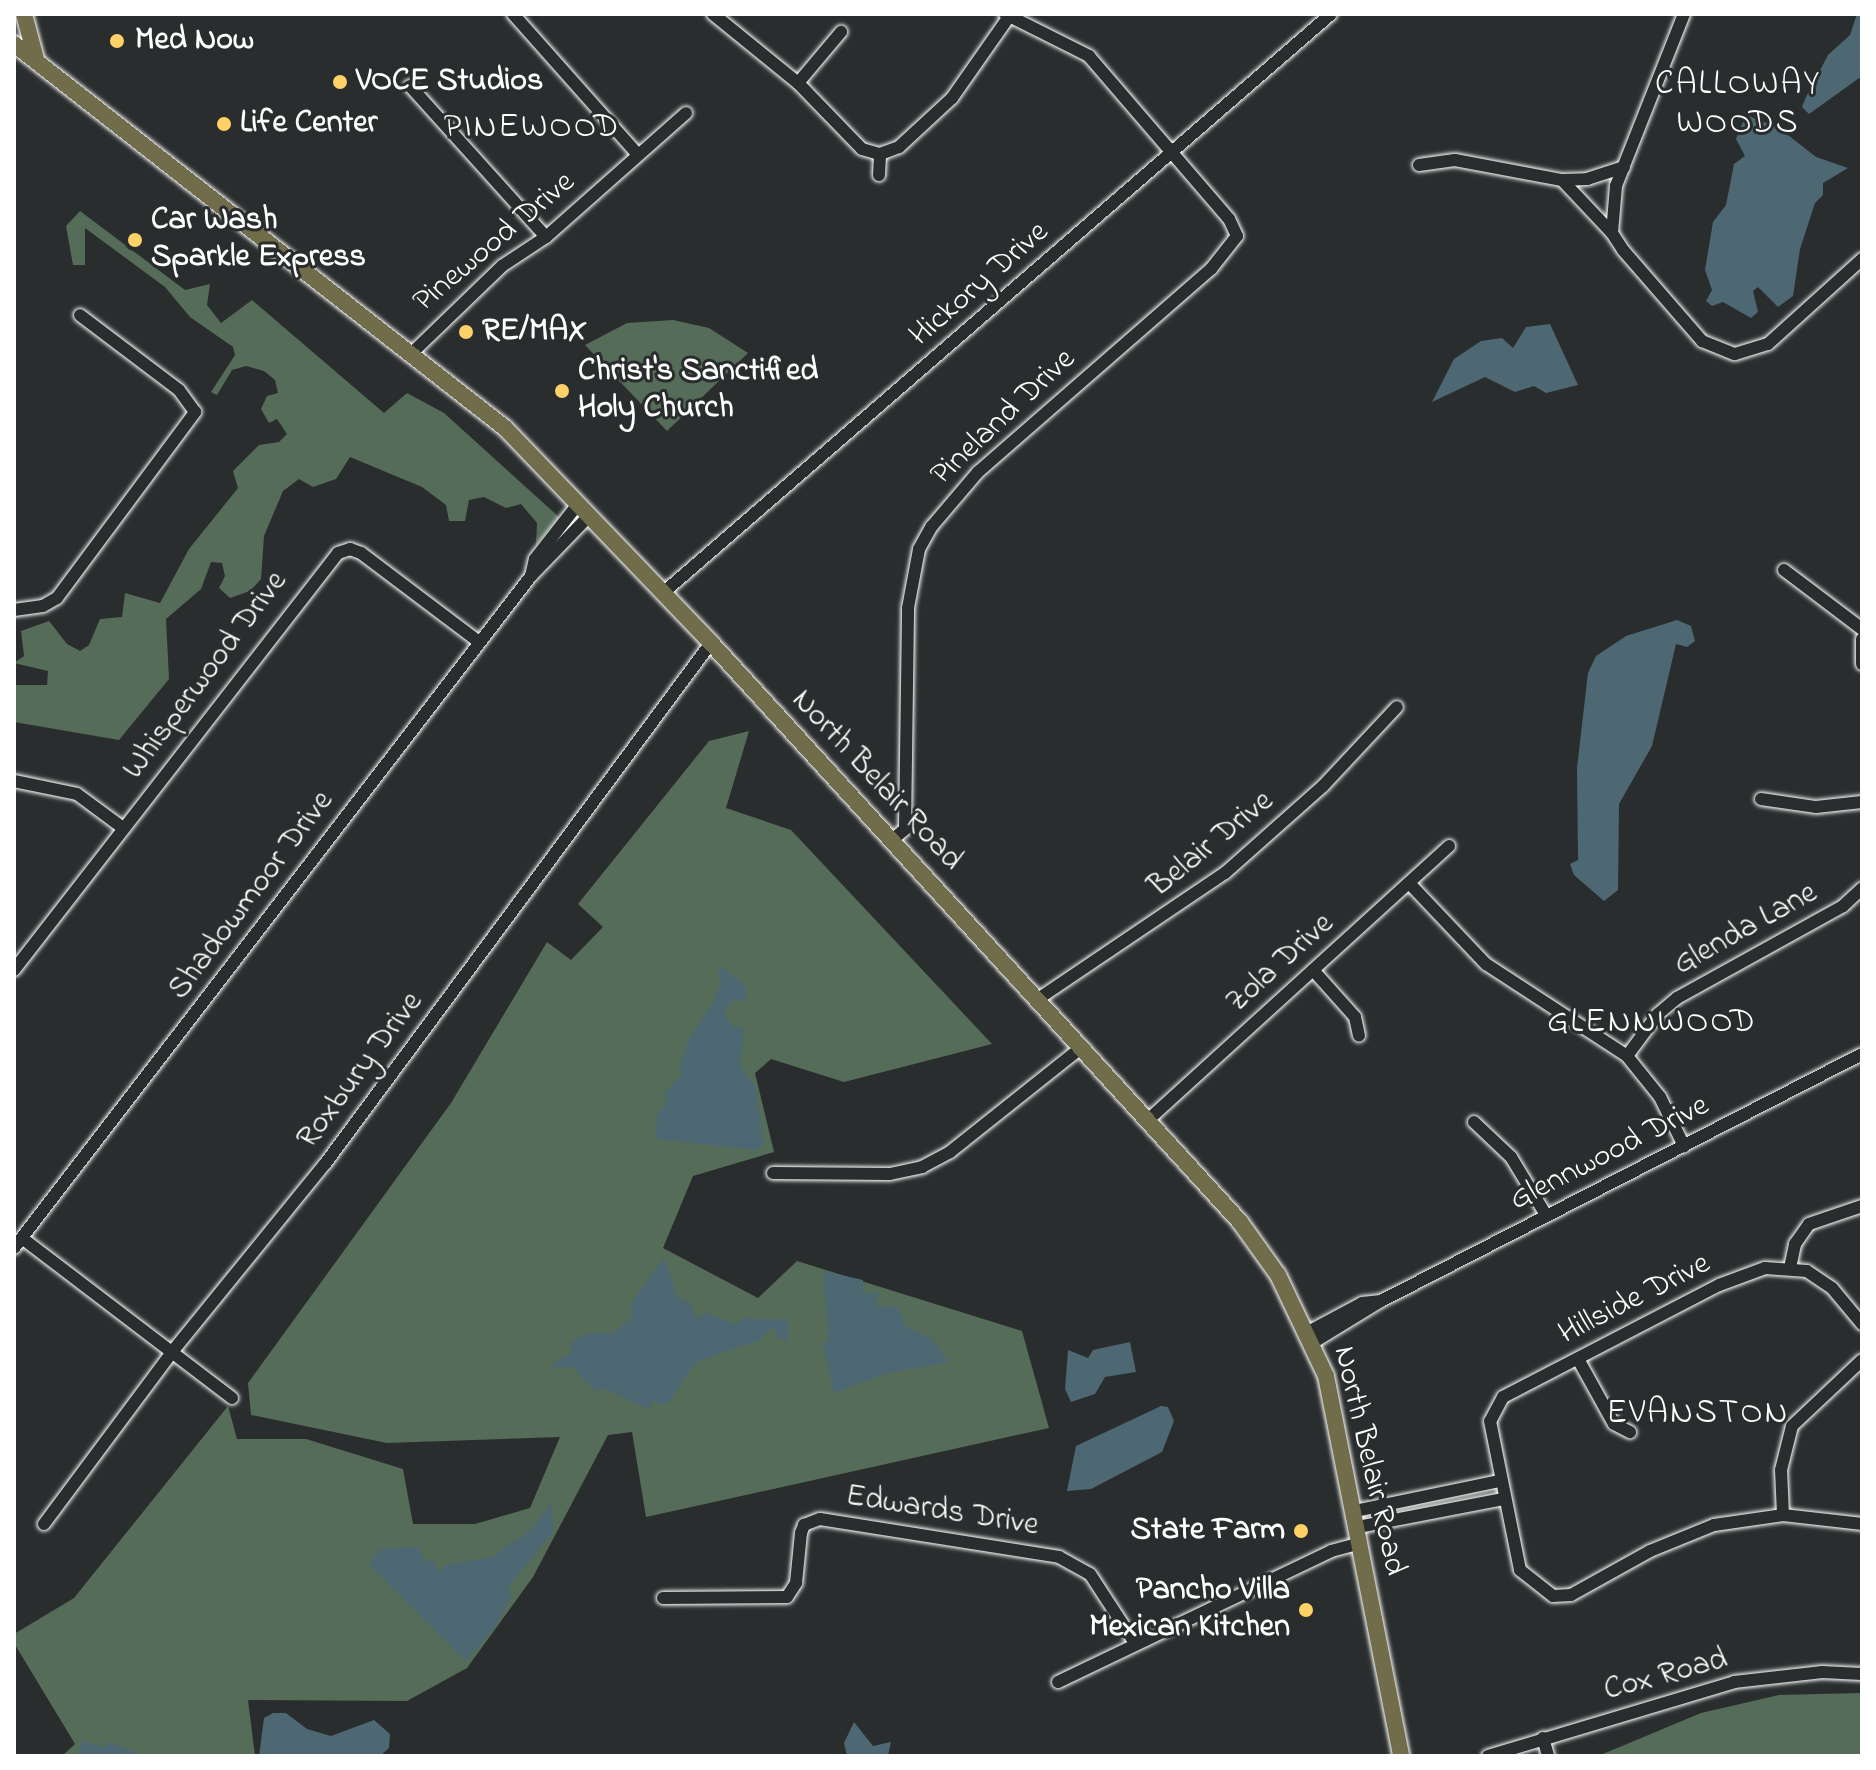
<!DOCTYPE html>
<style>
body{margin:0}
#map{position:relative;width:1876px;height:1770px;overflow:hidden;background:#2a2d2e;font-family:"Indie Flower",sans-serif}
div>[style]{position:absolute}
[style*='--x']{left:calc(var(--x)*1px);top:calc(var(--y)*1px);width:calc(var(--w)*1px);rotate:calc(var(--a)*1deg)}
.green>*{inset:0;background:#556c58}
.water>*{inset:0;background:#4d6872}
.roads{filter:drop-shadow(0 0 2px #fff) drop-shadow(0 0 2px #fff)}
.minor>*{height:12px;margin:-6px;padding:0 6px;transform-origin:6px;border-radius:6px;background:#2a2d2e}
.major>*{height:16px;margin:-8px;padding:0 8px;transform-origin:8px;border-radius:8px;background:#716d4b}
.dots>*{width:22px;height:22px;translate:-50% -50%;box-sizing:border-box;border:4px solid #2a2d2e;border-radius:50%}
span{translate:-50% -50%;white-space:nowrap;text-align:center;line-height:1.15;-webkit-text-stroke:6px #2a2d2e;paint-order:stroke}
.poi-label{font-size:32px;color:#fff;font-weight:700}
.left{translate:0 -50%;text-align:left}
.right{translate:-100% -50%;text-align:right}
.street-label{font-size:32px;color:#fff}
.neighbourhood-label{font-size:34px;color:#fff;letter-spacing:2px}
.frame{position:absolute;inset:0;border:16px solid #fff;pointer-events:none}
</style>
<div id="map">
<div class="green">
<i style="clip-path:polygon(80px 211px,185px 290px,210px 284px,207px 305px,221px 323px,252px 300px,384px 413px,407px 393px,444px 413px,559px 517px,536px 545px,537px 523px,521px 504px,506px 508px,484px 497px,469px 500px,465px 521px,449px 521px,446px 505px,422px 487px,350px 457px,336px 479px,313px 487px,299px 479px,283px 491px,264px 536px,261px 579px,250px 591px,230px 598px,219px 588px,225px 576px,222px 563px,211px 562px,201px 589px,166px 619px,169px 679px,119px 740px,14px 722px,14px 685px,47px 685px,48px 671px,14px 663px,24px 656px,21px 631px,49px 621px,67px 644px,80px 651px,89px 645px,100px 619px,122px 617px,125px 593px,160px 603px,189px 549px,238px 488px,233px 471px,259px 445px,279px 442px,287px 434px,277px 419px,269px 423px,261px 409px,267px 396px,278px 393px,275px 380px,264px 371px,246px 366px,232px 370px,217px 395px,211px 392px,235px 355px,233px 347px,190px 317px,165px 287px,85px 228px,85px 265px,73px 265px,66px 226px)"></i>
<i style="clip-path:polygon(673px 320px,709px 328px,748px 353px,667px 431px,585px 345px,627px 323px)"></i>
<i style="clip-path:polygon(749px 731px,726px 808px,791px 830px,992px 1044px,844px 1082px,771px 1059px,755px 1073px,774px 1152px,693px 1176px,663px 1248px,758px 1298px,797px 1261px,1022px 1331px,1049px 1428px,646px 1517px,632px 1432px,608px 1435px,533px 1577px,467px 1668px,407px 1701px,248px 1700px,255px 1756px,62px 1756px,75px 1744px,14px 1643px,14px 1634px,74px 1598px,228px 1406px,237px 1439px,306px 1439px,403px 1469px,413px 1524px,475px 1524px,530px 1508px,560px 1437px,387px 1443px,251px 1415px,248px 1383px,451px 1103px,547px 942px,571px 960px,603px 927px,578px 904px,709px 741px)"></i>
<i style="clip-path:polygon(1862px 1693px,1862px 1756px,1598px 1756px,1701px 1713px,1779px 1695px)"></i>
</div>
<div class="water">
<i style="clip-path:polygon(1857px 14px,1862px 14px,1862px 76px,1809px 114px,1802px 107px,1806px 97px,1828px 55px,1850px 35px)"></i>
<i style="clip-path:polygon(1746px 115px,1779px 128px,1816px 157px,1848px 168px,1823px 183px,1823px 195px,1815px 203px,1800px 249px,1793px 296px,1778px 307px,1758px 287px,1753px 291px,1758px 312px,1751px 318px,1723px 302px,1712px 306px,1706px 301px,1712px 290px,1705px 270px,1713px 222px,1726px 205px,1734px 164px,1745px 156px,1736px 139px)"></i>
<i style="clip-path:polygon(1550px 324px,1578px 385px,1546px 393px,1534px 386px,1515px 392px,1485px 377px,1432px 402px,1454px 359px,1481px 341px,1502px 338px,1513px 348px,1526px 327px)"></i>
<i style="clip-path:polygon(1677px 620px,1691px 626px,1695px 641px,1687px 647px,1676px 644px,1652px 746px,1619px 804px,1618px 890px,1604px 901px,1574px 875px,1570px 864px,1578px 860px,1577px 768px,1588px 673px,1596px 656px,1626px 636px)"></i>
<i style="clip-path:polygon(723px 968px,745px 985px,746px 1002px,732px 1000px,724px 1012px,733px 1028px,744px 1026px,740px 1067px,755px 1085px,764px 1144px,757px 1150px,655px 1139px,658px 1112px,667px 1103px,664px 1093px,682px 1075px,679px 1067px,690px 1037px,713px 1003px,721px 982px,717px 972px)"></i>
<i style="clip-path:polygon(664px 1257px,677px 1296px,691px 1304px,697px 1319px,705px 1312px,737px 1325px,741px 1318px,788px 1320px,788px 1342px,776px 1337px,775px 1326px,757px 1341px,696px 1362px,667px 1405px,653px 1402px,649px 1410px,606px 1389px,596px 1391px,572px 1367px,549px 1367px,573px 1351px,569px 1343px,588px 1333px,613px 1333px,632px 1317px,631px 1303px)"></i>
<i style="clip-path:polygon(823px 1271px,863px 1280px,863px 1292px,869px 1294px,879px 1291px,875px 1306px,898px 1307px,906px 1327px,932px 1339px,949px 1362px,888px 1373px,834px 1393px,822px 1343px,829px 1341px)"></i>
<i style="clip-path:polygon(1130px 1342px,1136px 1372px,1105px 1377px,1095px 1394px,1071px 1402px,1065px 1389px,1068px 1350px,1088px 1358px,1093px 1350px)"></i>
<i style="clip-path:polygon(1161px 1406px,1168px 1407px,1174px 1421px,1162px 1452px,1091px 1489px,1067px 1491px,1076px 1446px)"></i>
<i style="clip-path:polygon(552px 1503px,553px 1532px,509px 1586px,511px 1597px,495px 1627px,466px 1661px,369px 1564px,379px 1549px,419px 1547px,425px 1562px,433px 1559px,439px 1572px,445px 1565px,492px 1557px,530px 1530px)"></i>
<i style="clip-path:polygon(273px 1713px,286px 1713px,307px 1729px,331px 1736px,374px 1720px,390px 1734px,389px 1748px,380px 1756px,259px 1756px,264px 1718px)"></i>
<i style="clip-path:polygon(854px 1722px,873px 1746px,891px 1742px,888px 1756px,847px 1756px,844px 1743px)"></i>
<i style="clip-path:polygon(83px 1741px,105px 1747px,109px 1742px,146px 1756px,77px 1756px)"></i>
</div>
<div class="roads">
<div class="minor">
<i style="--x:513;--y:14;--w:188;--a:48.4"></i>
<i style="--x:713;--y:14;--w:109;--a:39.1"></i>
<i style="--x:798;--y:83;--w:92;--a:45.9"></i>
<i style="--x:862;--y:149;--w:19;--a:16"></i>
<i style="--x:880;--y:154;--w:20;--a:-20"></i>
<i style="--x:899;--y:147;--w:72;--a:-42.8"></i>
<i style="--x:952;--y:98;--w:98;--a:-55"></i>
<i style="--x:1684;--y:14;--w:185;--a:111.6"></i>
<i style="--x:1616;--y:186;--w:47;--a:94.9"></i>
<i style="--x:1612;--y:233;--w:20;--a:57"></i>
<i style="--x:1623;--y:250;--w:121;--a:49"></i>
<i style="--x:1702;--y:341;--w:35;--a:22"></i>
<i style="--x:1735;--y:354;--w:34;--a:-17"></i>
<i style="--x:1768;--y:344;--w:127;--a:-42.1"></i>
<i style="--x:798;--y:83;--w:67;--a:-49.9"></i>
<i style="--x:410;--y:86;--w:203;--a:48"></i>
<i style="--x:1419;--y:165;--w:36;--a:-8"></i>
<i style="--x:1455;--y:160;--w:109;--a:10.6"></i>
<i style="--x:1562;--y:180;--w:25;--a:-2"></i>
<i style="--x:1587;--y:179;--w:39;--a:-18"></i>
<i style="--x:879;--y:175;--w:21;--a:-87"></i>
<i style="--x:1562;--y:180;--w:73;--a:46.7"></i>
<i style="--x:413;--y:352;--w:124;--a:-44"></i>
<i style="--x:502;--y:266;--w:53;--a:-33.4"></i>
<i style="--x:546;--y:237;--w:187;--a:-41.5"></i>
<i style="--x:1784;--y:570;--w:98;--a:37.1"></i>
<i style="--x:531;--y:576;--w:17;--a:-77"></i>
<i style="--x:535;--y:559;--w:70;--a:-52"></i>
<i style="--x:663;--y:593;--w:884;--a:-40.92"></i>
<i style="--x:14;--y:610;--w:29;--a:-8"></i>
<i style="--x:43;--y:606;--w:16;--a:-30"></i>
<i style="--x:57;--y:598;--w:232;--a:-53.4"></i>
<i style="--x:195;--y:412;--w:27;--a:-126"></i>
<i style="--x:179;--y:390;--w:124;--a:-142.9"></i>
<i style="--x:1862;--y:639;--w:25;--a:90"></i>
<i style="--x:14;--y:781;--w:64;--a:11.7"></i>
<i style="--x:77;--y:794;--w:57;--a:36.5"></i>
<i style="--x:1761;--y:799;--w:56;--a:8.3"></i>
<i style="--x:1816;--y:807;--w:46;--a:-6.2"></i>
<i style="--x:892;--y:840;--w:17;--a:-40"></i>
<i style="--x:905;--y:829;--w:221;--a:-89.2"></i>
<i style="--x:908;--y:608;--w:60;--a:-79.4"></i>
<i style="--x:919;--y:549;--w:26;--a:-61"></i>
<i style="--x:932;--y:526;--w:71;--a:-49.6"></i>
<i style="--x:978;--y:472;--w:309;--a:-41.1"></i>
<i style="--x:1211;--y:269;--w:42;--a:-51.8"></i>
<i style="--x:1237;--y:236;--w:19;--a:-115"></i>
<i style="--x:1229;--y:219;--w:215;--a:-130.7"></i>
<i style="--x:1089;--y:56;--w:94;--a:-153.4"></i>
<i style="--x:1409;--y:883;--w:112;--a:46.5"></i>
<i style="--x:1486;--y:964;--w:168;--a:33.1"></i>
<i style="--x:1627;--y:1056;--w:53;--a:51.2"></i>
<i style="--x:1660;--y:1097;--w:55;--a:63.9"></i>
<i style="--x:14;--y:970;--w:528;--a:-52.15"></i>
<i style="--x:338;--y:553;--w:13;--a:-18"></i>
<i style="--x:350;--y:549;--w:12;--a:20"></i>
<i style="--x:361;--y:553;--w:148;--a:37"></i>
<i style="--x:1313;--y:970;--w:63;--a:48.2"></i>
<i style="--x:1355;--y:1017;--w:19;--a:78"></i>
<i style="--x:1038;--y:999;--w:225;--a:-34"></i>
<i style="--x:1225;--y:873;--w:131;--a:-41.6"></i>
<i style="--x:1323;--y:786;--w:108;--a:-46.9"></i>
<i style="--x:1627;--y:1056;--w:52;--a:-53.6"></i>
<i style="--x:1658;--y:1014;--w:25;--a:-40"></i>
<i style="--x:1677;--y:998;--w:190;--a:-29"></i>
<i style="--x:1843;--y:906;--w:26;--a:-43"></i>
<i style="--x:1148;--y:1120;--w:407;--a:-42.3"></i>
<i style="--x:1474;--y:1122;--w:51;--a:43.4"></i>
<i style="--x:1511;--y:1157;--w:68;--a:58.9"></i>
<i style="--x:773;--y:1173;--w:117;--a:0.5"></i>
<i style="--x:890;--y:1174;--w:33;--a:-12"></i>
<i style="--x:922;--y:1167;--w:32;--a:-28"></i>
<i style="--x:950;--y:1152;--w:169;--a:-38.5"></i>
<i style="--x:22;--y:1238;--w:264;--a:37.3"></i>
<i style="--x:14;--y:1248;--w:848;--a:-52.43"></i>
<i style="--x:531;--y:576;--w:85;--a:-46"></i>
<i style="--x:1790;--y:1268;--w:25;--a:-78"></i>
<i style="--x:1795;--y:1244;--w:24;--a:-55"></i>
<i style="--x:1809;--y:1224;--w:56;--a:-18.8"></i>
<i style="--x:1862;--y:1324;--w:47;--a:-129.8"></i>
<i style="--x:1832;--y:1288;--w:30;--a:-146"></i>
<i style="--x:1807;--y:1271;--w:42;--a:-175.9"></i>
<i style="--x:1765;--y:1268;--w:49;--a:159.7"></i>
<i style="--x:1719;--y:1285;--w:243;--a:152.6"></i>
<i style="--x:1503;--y:1397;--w:27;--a:118"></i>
<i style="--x:1490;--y:1421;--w:152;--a:78.6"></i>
<i style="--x:1520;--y:1570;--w:42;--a:38.2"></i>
<i style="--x:1553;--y:1596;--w:18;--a:-3"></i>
<i style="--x:1571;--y:1595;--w:90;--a:-29.1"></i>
<i style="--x:1650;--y:1551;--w:69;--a:-22.1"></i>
<i style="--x:1714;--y:1525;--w:70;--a:-8.2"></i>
<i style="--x:1783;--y:1515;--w:80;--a:6.5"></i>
<i style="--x:1308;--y:1332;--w:61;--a:-28.2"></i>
<i style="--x:1362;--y:1303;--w:19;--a:-6"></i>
<i style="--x:1314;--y:1342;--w:79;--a:-31.5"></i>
<i style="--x:1381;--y:1301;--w:541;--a:-27.18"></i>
<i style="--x:1578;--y:1359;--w:74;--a:61"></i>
<i style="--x:1614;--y:1424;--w:18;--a:27"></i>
<i style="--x:1355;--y:1511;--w:148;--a:-11.7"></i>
<i style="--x:1783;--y:1515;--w:45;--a:-92.5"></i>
<i style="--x:1781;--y:1470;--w:45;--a:-76"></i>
<i style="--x:1792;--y:1426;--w:96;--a:-43.3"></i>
<i style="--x:44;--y:1524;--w:214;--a:-53.3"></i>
<i style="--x:172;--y:1352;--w:242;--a:-50.9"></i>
<i style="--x:325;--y:1164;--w:648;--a:-53.47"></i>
<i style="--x:1358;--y:1527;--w:148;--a:-10.9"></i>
<i style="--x:663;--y:1598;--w:124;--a:-0.5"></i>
<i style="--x:787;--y:1597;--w:17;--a:-57"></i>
<i style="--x:796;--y:1583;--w:50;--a:-84.3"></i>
<i style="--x:801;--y:1533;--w:9;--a:-69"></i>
<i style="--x:804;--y:1525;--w:17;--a:-21"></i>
<i style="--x:820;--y:1519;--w:242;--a:9"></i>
<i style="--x:1059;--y:1557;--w:35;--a:29"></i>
<i style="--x:1090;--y:1574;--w:82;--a:56.9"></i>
<i style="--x:1058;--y:1682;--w:303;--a:-25.6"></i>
<i style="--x:1331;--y:1551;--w:31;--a:-15"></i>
<i style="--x:1543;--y:1738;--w:19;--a:74"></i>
<i style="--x:1488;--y:1756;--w:257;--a:-16.7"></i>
<i style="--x:1734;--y:1682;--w:89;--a:-6.5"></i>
<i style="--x:1822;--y:1672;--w:40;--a:2.9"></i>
</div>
<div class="major">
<i style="--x:24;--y:14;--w:47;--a:75.1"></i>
<i style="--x:14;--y:44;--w:623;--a:38.03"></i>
<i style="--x:505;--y:428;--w:298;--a:46.2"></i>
<i style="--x:711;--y:643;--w:784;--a:47.58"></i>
<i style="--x:1240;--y:1222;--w:65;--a:54.4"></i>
<i style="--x:1278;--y:1275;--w:112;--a:64.6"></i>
<i style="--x:1326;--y:1376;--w:387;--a:78.8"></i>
</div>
</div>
<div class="dots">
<i style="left:117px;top:41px;background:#ffd166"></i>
<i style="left:340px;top:82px;background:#ffd166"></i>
<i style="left:224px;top:124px;background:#ffd166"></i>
<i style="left:135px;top:240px;background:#ffd166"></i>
<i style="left:466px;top:332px;background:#ffd166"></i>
<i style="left:562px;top:391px;background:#ffd166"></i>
<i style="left:1301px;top:1531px;background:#ffd166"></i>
<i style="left:1306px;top:1610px;background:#ffd166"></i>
</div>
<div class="poi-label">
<span class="left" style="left:135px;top:41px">Med Now</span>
<span class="left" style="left:356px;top:82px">VOCE Studios</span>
<span class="left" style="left:240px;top:124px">Life Center</span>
<span class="left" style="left:151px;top:240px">Car Wash<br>Sparkle Express</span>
<span class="left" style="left:482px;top:332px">RE/MAX</span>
<span class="left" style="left:578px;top:391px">Christ's Sanctified<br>Holy Church</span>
<span class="right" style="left:1285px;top:1531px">State Farm</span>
<span class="right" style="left:1290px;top:1610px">Pancho Villa<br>Mexican Kitchen</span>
</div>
<div class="street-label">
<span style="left:495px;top:243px;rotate:-40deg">Pinewood Drive</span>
<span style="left:980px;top:285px;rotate:-41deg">Hickory Drive</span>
<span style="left:1004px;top:418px;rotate:-43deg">Pineland Drive</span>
<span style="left:206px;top:676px;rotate:-53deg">Whisperwood Drive</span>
<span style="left:876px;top:781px;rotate:47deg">North Belair Road</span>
<span style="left:1212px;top:845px;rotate:-39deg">Belair Drive</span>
<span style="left:252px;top:896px;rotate:-53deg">Shadowmoor Drive</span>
<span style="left:1746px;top:930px;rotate:-29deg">Glenda Lane</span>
<span style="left:1281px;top:964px;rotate:-42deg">Zola Drive</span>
<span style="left:361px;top:1071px;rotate:-53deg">Roxbury Drive</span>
<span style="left:1610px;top:1154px;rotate:-27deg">Glennwood Drive</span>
<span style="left:1635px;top:1300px;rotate:-27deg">Hillside Drive</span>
<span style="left:1368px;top:1461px;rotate:77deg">North Belair Road</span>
<span style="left:942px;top:1512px;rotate:9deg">Edwards Drive</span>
<span style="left:1666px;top:1676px;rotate:-15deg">Cox Road</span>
</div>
<div class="neighbourhood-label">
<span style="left:1738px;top:105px">CALLOWAY<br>WOODS</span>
<span style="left:532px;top:129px">PINEWOOD</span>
<span style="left:1652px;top:1024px">GLENNWOOD</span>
<span style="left:1698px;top:1415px">EVANSTON</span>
</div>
<div class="frame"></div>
</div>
